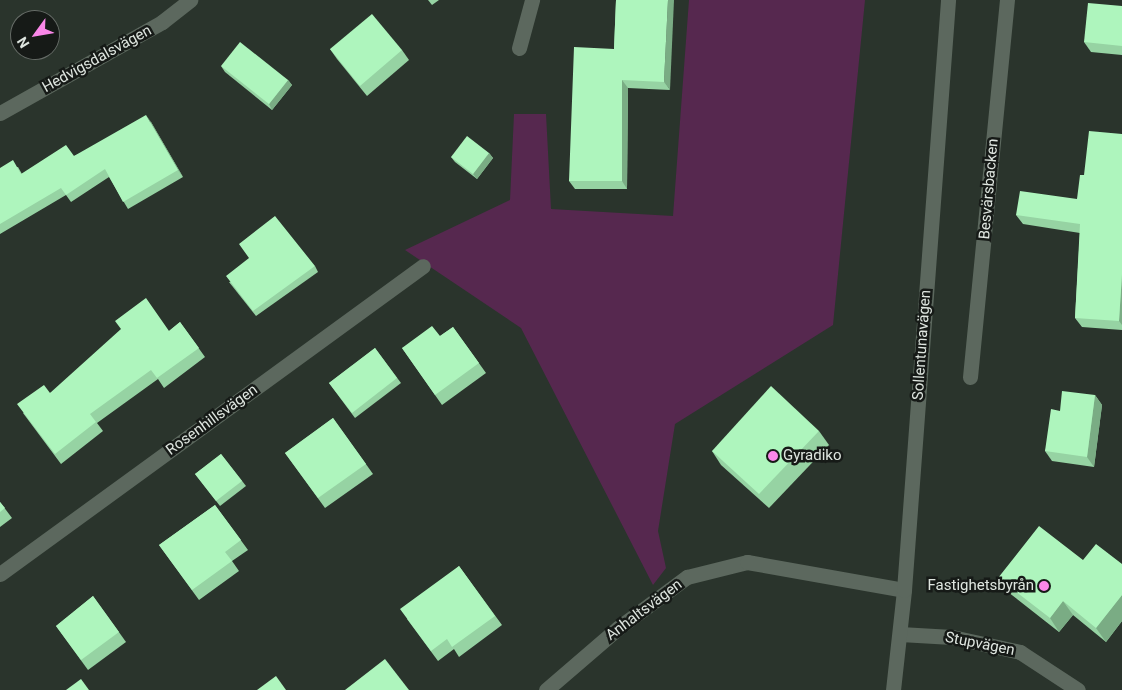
<!DOCTYPE html>
<meta charset="utf-8">
<style>
body{margin:0}
#map{position:relative;width:1122px;height:690px;overflow:hidden;background:#2a342c;font-family:Roboto,sans-serif}
div>[style]{position:absolute}
[style*='--x']{left:calc(var(--x)*1px);top:calc(var(--y)*1px);width:calc(var(--w)*1px);rotate:calc(var(--a)*1deg)}
.green>*{inset:0;background:#56284f}
.minor>*{height:15px;margin:-7.5px;padding:0 7.5px;transform-origin:7.5px;border-radius:7.5px;background:#5c685e}
.wall>*{inset:0;background:#96d3a3}
.shaded-wall>*{inset:0;background:#7aac84}
.building>*{inset:0;background:#aef5bd}
.dots>*{width:14px;height:14px;translate:-50% -50%;box-sizing:border-box;border:2px solid #161a17;border-radius:50%}
span{translate:-50% -50%;white-space:nowrap;text-align:center;line-height:1.15;-webkit-text-stroke:5px #161a17;paint-order:stroke}
.street-label{font-size:15px;color:#dfe6e0}
.poi-label{font-size:15px;color:#dfe6e0}
.left{translate:0 -50%;text-align:left}
.right{translate:-100% -50%;text-align:right}
.north{position:absolute;left:10px;top:10px;width:50px;height:50px;box-sizing:border-box;background:#161a17;border:1px solid #666c67;border-radius:50%;rotate:238deg;font-size:14px;font-weight:700;line-height:20px;text-align:center;color:#dfe6e0}
.north::after{content:'';display:block;margin:auto;width:18px;height:22px;background:#fa87e8;clip-path:polygon(50% 0,100% 100%,50% 72%,0 100%)}
</style>
<div id="map">
<div class="green">
<i style="clip-path:polygon(689px 0,865px 0,833px 325px,675px 424px,658px 531px,666px 568px,653px 585px,521px 328px,405px 250px,510px 200px,514px 114px,546px 114px,551px 209px,673px 216px)"></i>
</div>
<div class="minor">
<i style="--x:519;--y:48;--w:50;--a:-74.8"></i>
<i style="--x:0;--y:113;--w:186;--a:-29.3"></i>
<i style="--x:162;--y:22;--w:36;--a:-38"></i>
<i style="--x:970;--y:377;--w:379;--a:-84.4"></i>
<i style="--x:0;--y:574;--w:523;--a:-36.06"></i>
<i style="--x:900;--y:634;--w:52;--a:3.3"></i>
<i style="--x:952;--y:637;--w:70;--a:12.4"></i>
<i style="--x:1020;--y:652;--w:69;--a:33.2"></i>
<i style="--x:546;--y:690;--w:95;--a:-40.7"></i>
<i style="--x:618;--y:628;--w:86;--a:-36.5"></i>
<i style="--x:687;--y:577;--w:62;--a:-14"></i>
<i style="--x:747;--y:562;--w:159;--a:10.1"></i>
<i style="--x:893;--y:690;--w:101;--a:-83.7"></i>
<i style="--x:904;--y:590;--w:592;--a:-85.73"></i>
</div>
<div class="wall">
<i style="clip-path:polygon(428px 0,439px 0,432px 5px)"></i>
<i style="clip-path:polygon(616px 0,670px 90px,628px 88px,627px 189px,575px 189px,569px 181px,614px 49px)"></i>
<i style="clip-path:polygon(1122px 6px,1122px 55px,1091px 52px,1084px 42px)"></i>
<i style="clip-path:polygon(330px 49px,402px 50px,409px 60px,367px 96px,337px 59px)"></i>
<i style="clip-path:polygon(221px 66px,288px 80px,292px 85px,272px 110px,225px 72px)"></i>
<i style="clip-path:polygon(151px 122px,183px 177px,128px 209px,109px 177px,71px 202px,66px 195px,0 234px,0 168px,18px 167px,22px 174px,74px 156px)"></i>
<i style="clip-path:polygon(1122px 134px,1122px 330px,1082px 327px,1075px 318px,1080px 233px,1023px 224px,1016px 215px,1077px 199px)"></i>
<i style="clip-path:polygon(489px 153px,493px 158px,477px 179px,455px 162px,451px 157px)"></i>
<i style="clip-path:polygon(315px 266px,318px 272px,256px 316px,229px 282px)"></i>
<i style="clip-path:polygon(180px 322px,205px 357px,164px 388px,158px 379px,97px 423px,103px 431px,61px 464px,23px 413px,50px 393px,169px 331px)"></i>
<i style="clip-path:polygon(453px 327px,486px 373px,442px 405px,402px 348px,440px 336px)"></i>
<i style="clip-path:polygon(375px 348px,401px 383px,355px 418px,329px 383px)"></i>
<i style="clip-path:polygon(1095px 395px,1102px 405px,1094px 467px,1052px 461px,1045px 451px,1060px 411px)"></i>
<i style="clip-path:polygon(333px 418px,373px 474px,325px 508px,285px 453px)"></i>
<i style="clip-path:polygon(819px 431px,829px 445px,769px 508px,721px 465px,712px 451px)"></i>
<i style="clip-path:polygon(221px 454px,246px 486px,220px 506px,195px 474px)"></i>
<i style="clip-path:polygon(0 502px,12px 518px,0 527px)"></i>
<i style="clip-path:polygon(215px 505px,248px 550px,232px 561px,239px 571px,199px 600px,159px 545px)"></i>
<i style="clip-path:polygon(1083px 560px,1122px 564px,1122px 621px,1106px 642px,1073px 615px,1059px 632px,1008px 592px,998px 578px)"></i>
<i style="clip-path:polygon(459px 566px,502px 625px,459px 657px,454px 649px,438px 661px,407px 619px)"></i>
<i style="clip-path:polygon(93px 596px,126px 642px,88px 670px,56px 626px)"></i>
</div>
<div class="shaded-wall">
<i style="clip-path:polygon(668px 0,674px 0,670px 90px,664px 82px)"></i>
<i style="clip-path:polygon(288px 80px,292px 85px,272px 110px,269px 104px)"></i>
<i style="clip-path:polygon(622px 80px,628px 88px,627px 189px,622px 181px)"></i>
<i style="clip-path:polygon(146px 115px,151px 122px,183px 177px,178px 170px)"></i>
<i style="clip-path:polygon(489px 153px,493px 158px,477px 179px,473px 174px)"></i>
<i style="clip-path:polygon(1122px 274px,1122px 325px,1119px 321px)"></i>
<i style="clip-path:polygon(1095px 395px,1102px 405px,1094px 467px,1087px 457px)"></i>
<i style="clip-path:polygon(1122px 595px,1122px 621px,1106px 642px,1096px 628px)"></i>
<i style="clip-path:polygon(1063px 601px,1073px 615px,1059px 632px,1050px 618px)"></i>
</div>
<div class="building">
<i style="clip-path:polygon(616px 0,668px 0,664px 82px,622px 80px,622px 181px,569px 181px,574px 47px,614px 49px)"></i>
<i style="clip-path:polygon(1088px 3px,1122px 6px,1122px 46px,1084px 42px)"></i>
<i style="clip-path:polygon(372px 14px,402px 50px,360px 86px,330px 49px)"></i>
<i style="clip-path:polygon(240px 42px,288px 80px,269px 104px,221px 66px)"></i>
<i style="clip-path:polygon(146px 115px,178px 170px,123px 202px,105px 169px,66px 195px,61px 188px,0 224px,0 168px,13px 160px,21px 174px,66px 145px,74px 156px)"></i>
<i style="clip-path:polygon(1089px 131px,1122px 134px,1122px 274px,1119px 321px,1075px 318px,1080px 224px,1016px 215px,1020px 191px,1077px 199px,1080px 175px,1084px 175px)"></i>
<i style="clip-path:polygon(467px 136px,489px 153px,473px 174px,451px 157px)"></i>
<i style="clip-path:polygon(275px 216px,315px 266px,253px 311px,226px 276px,249px 258px,239px 244px)"></i>
<i style="clip-path:polygon(146px 298px,169px 331px,180px 322px,199px 348px,157px 378px,151px 370px,90px 414px,96px 422px,55px 454px,17px 404px,44px 385px,50px 393px,121px 329px,115px 321px)"></i>
<i style="clip-path:polygon(432px 326px,440px 336px,453px 327px,479px 363px,435px 395px,402px 348px)"></i>
<i style="clip-path:polygon(375px 348px,397px 378px,352px 413px,329px 383px)"></i>
<i style="clip-path:polygon(771px 386px,819px 431px,759px 494px,712px 451px)"></i>
<i style="clip-path:polygon(1062px 391px,1095px 395px,1087px 457px,1045px 451px,1051px 409px,1060px 411px)"></i>
<i style="clip-path:polygon(333px 418px,366px 464px,318px 498px,285px 453px)"></i>
<i style="clip-path:polygon(221px 454px,242px 481px,216px 501px,195px 474px)"></i>
<i style="clip-path:polygon(0 502px,5px 508px,0 512px)"></i>
<i style="clip-path:polygon(215px 505px,241px 540px,225px 552px,232px 561px,192px 590px,159px 545px)"></i>
<i style="clip-path:polygon(1039px 526px,1083px 560px,1096px 544px,1122px 564px,1122px 595px,1096px 628px,1063px 601px,1050px 618px,998px 578px)"></i>
<i style="clip-path:polygon(459px 566px,495px 616px,452px 647px,447px 639px,431px 651px,400px 609px)"></i>
<i style="clip-path:polygon(93px 596px,119px 632px,81px 660px,56px 626px)"></i>
<i style="clip-path:polygon(385px 659px,409px 690px,345px 690px)"></i>
<i style="clip-path:polygon(276px 676px,286px 690px,257px 690px)"></i>
<i style="clip-path:polygon(81px 679px,89px 690px,66px 690px)"></i>
</div>
<div class="dots">
<i style="left:773px;top:456px;background:#fa87e8"></i>
<i style="left:1044px;top:586px;background:#fa87e8"></i>
</div>
<div class="street-label">
<span style="left:97px;top:59px;rotate:-29deg">Hedvigsdalsvägen</span>
<span style="left:989px;top:189px;rotate:-85deg">Besvärsbacken</span>
<span style="left:922px;top:345px;rotate:-86deg">Sollentunavägen</span>
<span style="left:212px;top:420px;rotate:-36deg">Rosenhillsvägen</span>
<span style="left:644px;top:610px;rotate:-37deg">Anhaltsvägen</span>
<span style="left:980px;top:644px;rotate:11deg">Stupvägen</span>
</div>
<div class="poi-label">
<span class="left" style="left:783px;top:456px">Gyradiko</span>
<span class="right" style="left:1034px;top:586px">Fastighetsbyrån</span>
</div>
<div class="north">N</div>
</div>
